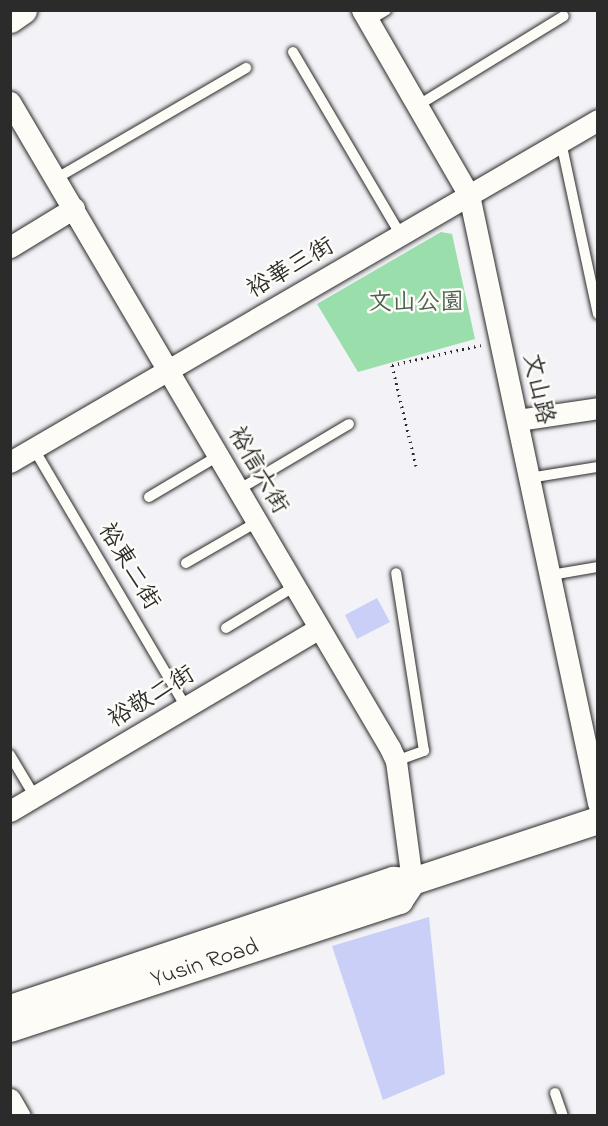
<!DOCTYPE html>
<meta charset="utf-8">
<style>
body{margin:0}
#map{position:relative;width:608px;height:1126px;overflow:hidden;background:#f3f3f7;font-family:"Indie Flower","LXGW WenKai TC",sans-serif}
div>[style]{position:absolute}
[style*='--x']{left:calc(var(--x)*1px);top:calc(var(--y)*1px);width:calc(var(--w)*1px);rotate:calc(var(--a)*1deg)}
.green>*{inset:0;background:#9adfab}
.building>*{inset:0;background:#c9cff7}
.path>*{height:3px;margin-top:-1.5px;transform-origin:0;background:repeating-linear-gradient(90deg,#2b2b2b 0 1.5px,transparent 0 6px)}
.roads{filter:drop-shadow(0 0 2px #2b2b2b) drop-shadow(0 0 2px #2b2b2b)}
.service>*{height:10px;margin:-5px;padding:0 5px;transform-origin:5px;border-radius:5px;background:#fdfcf7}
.minor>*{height:21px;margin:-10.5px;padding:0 10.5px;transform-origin:10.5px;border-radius:10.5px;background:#fdfcf7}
.tertiary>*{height:27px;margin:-13.5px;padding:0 13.5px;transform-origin:13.5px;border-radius:13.5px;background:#fdfcf7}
span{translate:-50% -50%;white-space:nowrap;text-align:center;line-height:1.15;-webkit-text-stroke:5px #fdfcf7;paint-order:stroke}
.street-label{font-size:24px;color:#2b2b2b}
.park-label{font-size:24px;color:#4c6151}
.frame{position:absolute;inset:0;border:12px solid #2b2b2b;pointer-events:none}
</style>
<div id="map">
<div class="green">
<i style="clip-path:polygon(441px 232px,452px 234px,475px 339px,358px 372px,317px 304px)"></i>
</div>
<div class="building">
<i style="clip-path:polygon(377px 598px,390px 622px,357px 639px,345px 615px)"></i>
<i style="clip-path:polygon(429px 917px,445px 1074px,383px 1100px,332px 946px)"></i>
</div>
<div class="path">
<i style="--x:416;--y:466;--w:104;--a:-103.4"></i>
<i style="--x:392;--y:365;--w:91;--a:-12.7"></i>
</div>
<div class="roads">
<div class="service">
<i style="--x:368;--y:21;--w:21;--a:-31"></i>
<i style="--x:293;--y:52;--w:212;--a:59.5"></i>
<i style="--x:417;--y:106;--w:172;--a:-31.5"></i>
<i style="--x:561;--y:142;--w:176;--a:77.9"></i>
<i style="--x:57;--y:178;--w:219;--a:-30.2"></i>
<i style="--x:34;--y:449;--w:299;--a:59.5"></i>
<i style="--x:529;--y:478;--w:70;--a:-9.1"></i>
<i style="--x:238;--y:490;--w:129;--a:-30.7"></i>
<i style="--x:149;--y:497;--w:80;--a:-30.7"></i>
<i style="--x:186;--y:563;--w:82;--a:-30"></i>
<i style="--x:551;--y:575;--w:48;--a:-9.7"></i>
<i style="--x:226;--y:628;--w:81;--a:-31.3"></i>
<i style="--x:10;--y:755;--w:49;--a:59.2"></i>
<i style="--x:396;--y:761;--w:30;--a:-20"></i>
<i style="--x:424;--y:751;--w:180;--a:-98.9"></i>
<i style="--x:555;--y:1093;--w:24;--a:71"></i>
</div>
<div class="minor">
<i style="--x:362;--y:10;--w:214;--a:60"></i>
<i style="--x:469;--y:195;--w:622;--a:78.02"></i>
<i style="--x:10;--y:102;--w:749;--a:59.53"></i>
<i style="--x:390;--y:748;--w:14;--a:65"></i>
<i style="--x:396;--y:761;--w:121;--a:82.4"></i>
<i style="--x:10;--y:247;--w:75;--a:-31.4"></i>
<i style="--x:518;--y:420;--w:81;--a:-8.5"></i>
<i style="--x:10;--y:462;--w:680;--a:-30.18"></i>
<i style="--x:10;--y:811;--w:359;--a:-30.6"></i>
<i style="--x:10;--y:1099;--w:20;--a:60"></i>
</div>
<div class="tertiary">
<i style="--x:10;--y:19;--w:16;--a:-35"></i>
<i style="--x:10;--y:1008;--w:404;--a:-18.5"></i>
<i style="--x:393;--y:880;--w:19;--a:3"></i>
<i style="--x:412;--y:881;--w:196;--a:-18.2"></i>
<i style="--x:10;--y:1028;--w:410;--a:-18.2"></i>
<i style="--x:399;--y:900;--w:23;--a:-56"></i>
</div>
</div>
<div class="street-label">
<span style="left:291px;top:269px;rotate:-30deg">裕華三街</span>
<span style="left:537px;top:389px;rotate:78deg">文山路</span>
<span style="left:257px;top:471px;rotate:60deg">裕信六街</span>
<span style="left:128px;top:567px;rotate:59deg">裕東二街</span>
<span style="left:152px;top:698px;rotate:-31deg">裕敬二街</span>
<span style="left:205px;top:964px;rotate:-18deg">Yusin Road</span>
</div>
<div class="park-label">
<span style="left:416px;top:304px">文山公園</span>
</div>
<div class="frame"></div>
</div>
